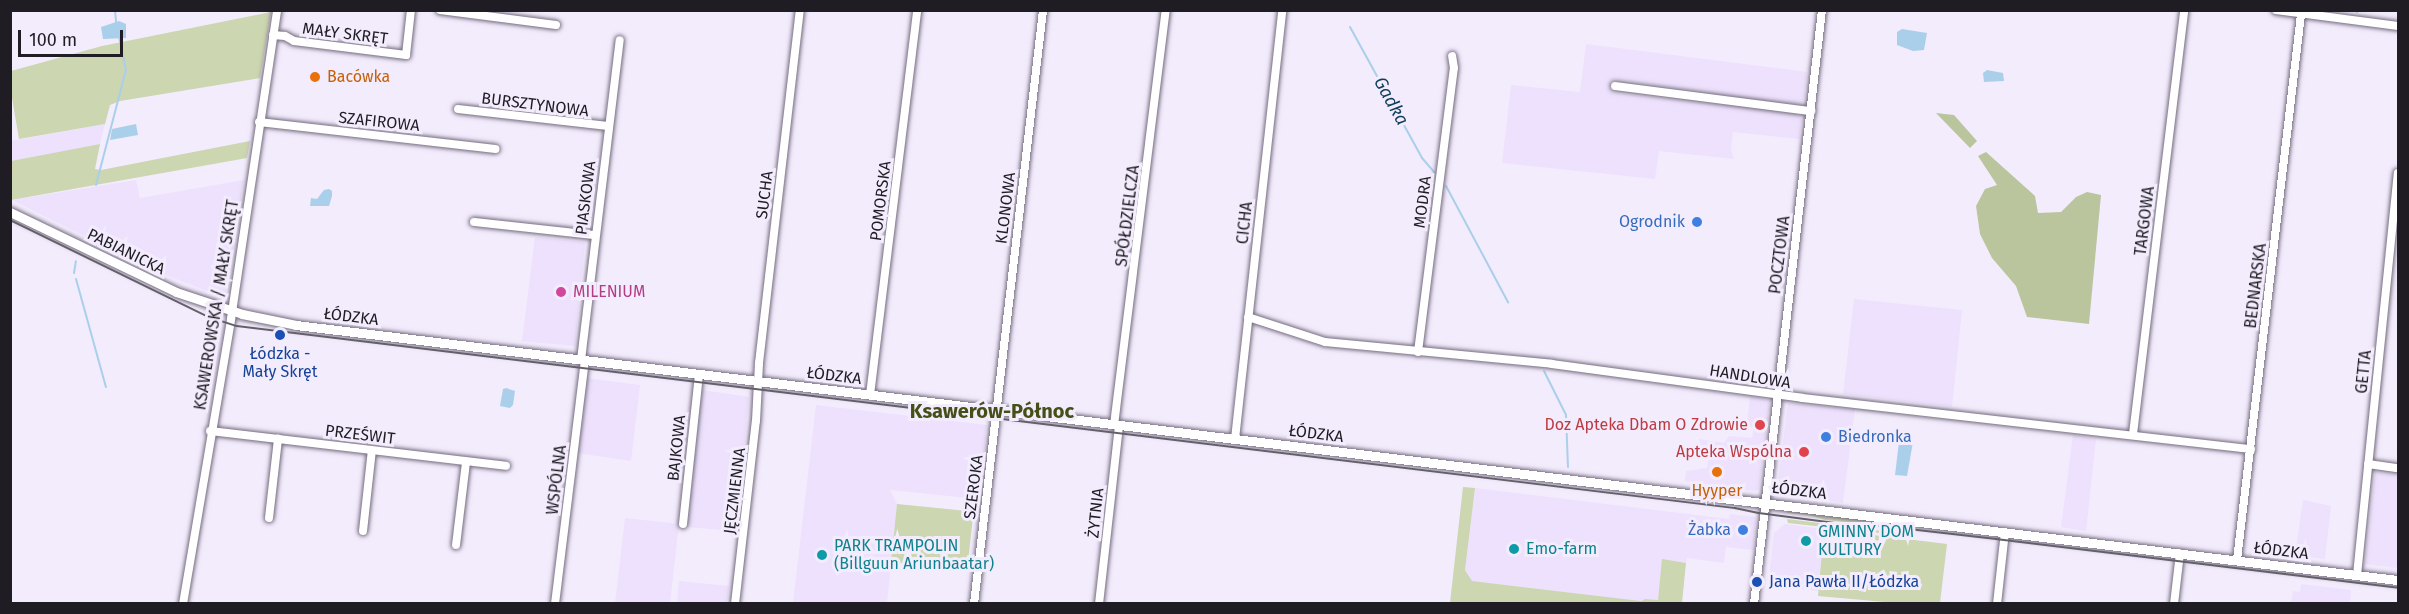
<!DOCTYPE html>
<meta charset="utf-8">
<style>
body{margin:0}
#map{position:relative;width:2409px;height:614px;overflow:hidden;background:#f3ecfd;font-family:"Fira Sans",sans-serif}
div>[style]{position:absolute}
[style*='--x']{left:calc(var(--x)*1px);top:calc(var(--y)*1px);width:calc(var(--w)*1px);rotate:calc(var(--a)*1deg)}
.built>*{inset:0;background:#ede1fd}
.green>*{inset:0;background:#ccd6b0}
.forest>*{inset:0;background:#bac59e}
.water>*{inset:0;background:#aacfea}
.stream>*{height:2px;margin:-1px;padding:0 1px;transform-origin:1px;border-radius:1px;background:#aacfea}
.roads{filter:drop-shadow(0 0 2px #746c7e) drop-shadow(0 0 2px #746c7e)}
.minor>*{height:8px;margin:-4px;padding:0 4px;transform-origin:4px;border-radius:4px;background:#fff}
.major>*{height:9px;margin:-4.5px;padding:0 4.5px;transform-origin:4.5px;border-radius:4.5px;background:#fff}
.tram>*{height:1.5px;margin:-0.75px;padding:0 0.75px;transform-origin:0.75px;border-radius:0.75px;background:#64606a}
.dots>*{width:16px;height:16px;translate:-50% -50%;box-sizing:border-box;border:3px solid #f3ecfd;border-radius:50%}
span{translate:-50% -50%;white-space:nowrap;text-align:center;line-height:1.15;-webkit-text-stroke:6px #f3ecfd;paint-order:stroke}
.street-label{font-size:16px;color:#1f1c23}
.food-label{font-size:16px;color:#c56008}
.left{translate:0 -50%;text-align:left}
.shop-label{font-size:16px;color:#366cbe}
.right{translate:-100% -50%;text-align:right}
.hotel-label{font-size:16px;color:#b23c85}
.transit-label{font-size:16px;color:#164399}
.health-label{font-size:16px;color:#be3a42}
.culture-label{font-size:16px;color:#0d838f}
.water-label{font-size:18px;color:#103e59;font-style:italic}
.quarter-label{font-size:20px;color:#464f16;font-weight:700}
.frame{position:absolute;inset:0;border:12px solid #1f1c23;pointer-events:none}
.scale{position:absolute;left:18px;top:30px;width:105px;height:27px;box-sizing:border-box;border:3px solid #1f1c23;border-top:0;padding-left:8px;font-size:18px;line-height:21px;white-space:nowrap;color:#1f1c23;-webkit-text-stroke:4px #f3ecfd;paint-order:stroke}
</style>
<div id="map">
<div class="built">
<i style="clip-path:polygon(1586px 44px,1807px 72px,1804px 100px,1797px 106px,1615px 79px,1613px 93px,1796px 113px,1802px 120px,1799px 139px,1733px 132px,1731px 150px,1734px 159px,1659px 151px,1655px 179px,1502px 163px,1511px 85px,1580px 92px)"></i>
<i style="clip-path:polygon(105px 124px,100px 144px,11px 161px,11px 141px)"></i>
<i style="clip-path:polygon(136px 180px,140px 198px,244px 180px,225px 298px,156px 271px,12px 200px)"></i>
<i style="clip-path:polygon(535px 237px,585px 242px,575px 346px,522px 341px)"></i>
<i style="clip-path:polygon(1854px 299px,1962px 310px,1952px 407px,1843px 394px)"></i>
<i style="clip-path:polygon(585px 378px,640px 385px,631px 461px,577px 453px)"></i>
<i style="clip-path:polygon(702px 390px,749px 397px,736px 531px,686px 527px)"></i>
<i style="clip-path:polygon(1750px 396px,1770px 401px,1759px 489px,1755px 491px,1685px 481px,1686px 471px,1707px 468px,1710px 448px,1701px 449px,1699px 439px,1724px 443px,1729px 436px,1752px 438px,1754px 428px,1747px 425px)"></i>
<i style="clip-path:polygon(1788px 403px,1855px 409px,1843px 503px,1777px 490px)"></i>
<i style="clip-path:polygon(816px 405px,987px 425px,979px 499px,890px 490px,897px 504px,887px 603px,793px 603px)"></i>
<i style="clip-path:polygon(2073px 435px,2096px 439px,2086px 531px,2061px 527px)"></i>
<i style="clip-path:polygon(2375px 472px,2398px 475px,2398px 568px,2365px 564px)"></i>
<i style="clip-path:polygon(1475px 488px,1729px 519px,1730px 514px,1756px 517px,1753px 550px,1726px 547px,1724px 563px,1687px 558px,1686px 563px,1663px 560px,1658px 600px,1645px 599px,1641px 601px,1472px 581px,1465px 570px)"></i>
<i style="clip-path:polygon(2303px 500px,2331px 506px,2325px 559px,2295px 555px)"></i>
<i style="clip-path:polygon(625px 518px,679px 524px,670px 603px,615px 603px)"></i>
<i style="clip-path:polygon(1785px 524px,1824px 529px,1818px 591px,1768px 586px,1774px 533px)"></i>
<i style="clip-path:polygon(679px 581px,729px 586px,727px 603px,677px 603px)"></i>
<i style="clip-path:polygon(2301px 584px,2351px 590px,2350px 603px,2291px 603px,2293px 591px,2300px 592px)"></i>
</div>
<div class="green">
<i style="clip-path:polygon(271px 12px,260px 78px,120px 101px,110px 105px,105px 124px,19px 139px,11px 92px,11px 71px,102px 46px)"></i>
<i style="clip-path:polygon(250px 141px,247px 158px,11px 200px,11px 161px,100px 144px,95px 169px,101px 170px)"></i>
<i style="clip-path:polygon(1463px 487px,1475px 488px,1465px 570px,1472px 581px,1641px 601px,1645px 599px,1658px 600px,1662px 559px,1686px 563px,1682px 603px,1450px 603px)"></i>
<i style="clip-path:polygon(897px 504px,967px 511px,973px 517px,967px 570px,891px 562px)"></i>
<i style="clip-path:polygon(1788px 511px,1917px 526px,1916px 529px,1825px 520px,1809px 515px,1787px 513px)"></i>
<i style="clip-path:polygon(1787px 519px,1916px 535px,1915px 537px,1788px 523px)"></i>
<i style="clip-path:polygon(1824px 529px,1947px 544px,1940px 603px,1896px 603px,1818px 596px)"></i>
</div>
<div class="forest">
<i style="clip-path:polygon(1936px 113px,1954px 115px,1977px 141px,1970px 148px)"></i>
<i style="clip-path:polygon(1986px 152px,2035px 196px,2038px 213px,2061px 212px,2076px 197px,2087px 192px,2101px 195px,2089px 324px,2027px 317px,2016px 286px,1992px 258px,1980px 234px,1976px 206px,1985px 189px,1997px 185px,1978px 156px)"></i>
</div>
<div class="water">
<i style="clip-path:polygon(119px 21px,126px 24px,126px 38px,103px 39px,101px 27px)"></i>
<i style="clip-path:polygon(1902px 29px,1927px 33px,1924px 50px,1913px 51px,1897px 45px,1897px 32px)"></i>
<i style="clip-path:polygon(1987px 70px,2003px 73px,2004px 81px,1984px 82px,1983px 73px)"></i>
<i style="clip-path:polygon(136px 124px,138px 135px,110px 140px,112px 129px)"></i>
<i style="clip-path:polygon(329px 189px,332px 191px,332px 196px,329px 206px,310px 206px,311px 198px,317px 199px,324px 190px)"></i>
<i style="clip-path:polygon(506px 388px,515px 391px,513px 405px,510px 408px,500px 406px,503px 389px)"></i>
<i style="clip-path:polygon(1899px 442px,1913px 442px,1907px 476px,1895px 475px)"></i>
</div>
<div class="stream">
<i style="--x:115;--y:10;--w:12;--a:85"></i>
<i style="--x:2357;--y:12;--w:2;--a:-63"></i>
<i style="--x:1350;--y:27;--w:149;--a:61.2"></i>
<i style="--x:1422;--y:158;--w:20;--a:49"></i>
<i style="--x:96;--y:185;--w:119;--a:-75.4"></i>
<i style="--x:126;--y:70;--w:34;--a:-102"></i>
<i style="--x:1446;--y:186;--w:132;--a:61.9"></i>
<i style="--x:86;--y:240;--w:3;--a:-72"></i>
<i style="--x:74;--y:273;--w:12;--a:-81"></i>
<i style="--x:76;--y:279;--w:112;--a:74.5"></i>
<i style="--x:1544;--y:371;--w:49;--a:63.4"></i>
<i style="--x:1566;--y:415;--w:52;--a:87.8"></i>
</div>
<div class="roads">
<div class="minor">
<i style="--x:440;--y:10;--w:117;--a:7.4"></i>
<i style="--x:2276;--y:10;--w:123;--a:7.5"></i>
<i style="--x:273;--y:35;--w:12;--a:5"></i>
<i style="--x:285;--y:36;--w:10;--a:29"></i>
<i style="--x:294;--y:41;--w:113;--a:7.1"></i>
<i style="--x:406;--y:55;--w:45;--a:-83.7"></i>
<i style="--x:1615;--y:86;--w:198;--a:7.3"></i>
<i style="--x:458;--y:109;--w:151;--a:6.5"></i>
<i style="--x:259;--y:122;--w:238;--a:6.5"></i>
<i style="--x:474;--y:222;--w:121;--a:6.2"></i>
<i style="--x:1248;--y:317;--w:81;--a:18"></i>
<i style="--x:1325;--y:342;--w:228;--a:5.5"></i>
<i style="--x:1552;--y:364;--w:252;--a:7.7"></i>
<i style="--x:1802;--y:398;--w:452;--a:6.5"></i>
<i style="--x:1418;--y:352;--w:286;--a:-82.8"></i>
<i style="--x:1454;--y:68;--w:12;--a:-99"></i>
<i style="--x:581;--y:360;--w:322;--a:-83.1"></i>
<i style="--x:870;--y:395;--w:388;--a:-83"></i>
<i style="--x:1114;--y:425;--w:418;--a:-82.9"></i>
<i style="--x:210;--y:431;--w:298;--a:6.7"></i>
<i style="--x:2133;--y:434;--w:427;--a:-83.1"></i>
<i style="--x:1235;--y:439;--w:432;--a:-83.7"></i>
<i style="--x:2368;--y:464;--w:30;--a:8"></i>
<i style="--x:269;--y:518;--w:80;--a:-83.5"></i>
<i style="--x:683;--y:524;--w:151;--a:-83.9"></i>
<i style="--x:363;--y:531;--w:81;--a:-83.7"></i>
<i style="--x:456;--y:545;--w:84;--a:-83.1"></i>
<i style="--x:2237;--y:560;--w:550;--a:-83.31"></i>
<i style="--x:2357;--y:575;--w:404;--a:-84.2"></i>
<i style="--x:183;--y:604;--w:289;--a:-80.4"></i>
<i style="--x:231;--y:319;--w:312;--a:-81.5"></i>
<i style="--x:555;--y:604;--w:246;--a:-83"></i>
<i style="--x:735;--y:604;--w:184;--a:-83.5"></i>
<i style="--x:756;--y:421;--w:58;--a:-87"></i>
<i style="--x:759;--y:363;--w:355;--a:-83.4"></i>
<i style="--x:974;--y:604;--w:598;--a:-83.37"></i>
<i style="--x:1099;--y:604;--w:180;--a:-83.6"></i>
<i style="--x:1754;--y:604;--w:598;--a:-83.47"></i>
<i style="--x:1997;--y:604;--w:72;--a:-83.7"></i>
<i style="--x:2174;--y:604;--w:51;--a:-83.3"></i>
</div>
<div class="major">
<i style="--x:10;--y:212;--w:184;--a:25.7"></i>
<i style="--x:176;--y:292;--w:70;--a:18.4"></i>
<i style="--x:242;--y:314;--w:55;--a:11.5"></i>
<i style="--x:296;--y:325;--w:2117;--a:6.92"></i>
</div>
</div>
<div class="tram">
<i style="--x:10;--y:220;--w:221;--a:26"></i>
<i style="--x:209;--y:317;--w:29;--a:18"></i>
<i style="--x:237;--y:326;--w:1509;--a:6.93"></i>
<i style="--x:1735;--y:508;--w:25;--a:12"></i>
<i style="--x:1759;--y:513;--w:84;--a:7.5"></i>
<i style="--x:1842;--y:524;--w:23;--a:0"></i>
<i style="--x:1865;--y:524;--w:132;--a:6.5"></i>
<i style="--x:1996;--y:539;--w:405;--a:6.9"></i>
</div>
<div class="dots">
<i style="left:315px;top:77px;background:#e8710a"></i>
<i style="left:1697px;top:222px;background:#3f7fe0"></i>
<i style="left:561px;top:292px;background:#d1479c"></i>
<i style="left:280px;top:335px;background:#1a4fb4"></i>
<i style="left:1760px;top:425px;background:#e0444e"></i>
<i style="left:1826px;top:437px;background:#3f7fe0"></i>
<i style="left:1804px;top:452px;background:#e0444e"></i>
<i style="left:1717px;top:472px;background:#e8710a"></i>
<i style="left:1743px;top:530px;background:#3f7fe0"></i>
<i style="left:1806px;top:541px;background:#0f9aa8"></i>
<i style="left:1514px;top:549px;background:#0f9aa8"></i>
<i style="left:822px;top:555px;background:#0f9aa8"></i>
<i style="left:1757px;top:582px;background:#1a4fb4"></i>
</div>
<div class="street-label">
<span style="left:345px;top:34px;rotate:7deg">MAŁY SKRĘT</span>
<span style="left:535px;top:105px;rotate:7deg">BURSZTYNOWA</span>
<span style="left:379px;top:122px;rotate:6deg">SZAFIROWA</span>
<span style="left:765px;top:195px;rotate:-83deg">SUCHA</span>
<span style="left:586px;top:198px;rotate:-83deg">PIASKOWA</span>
<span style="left:881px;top:201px;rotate:-83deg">POMORSKA</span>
<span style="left:1423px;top:202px;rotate:-83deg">MODRA</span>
<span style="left:1006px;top:208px;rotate:-83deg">KLONOWA</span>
<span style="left:1128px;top:216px;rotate:-83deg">SPÓŁDZIELCZA</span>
<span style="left:2145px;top:221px;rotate:-83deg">TARGOWA</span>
<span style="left:1245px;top:223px;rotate:-84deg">CICHA</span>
<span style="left:126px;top:252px;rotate:26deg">PABIANICKA</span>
<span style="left:1780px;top:255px;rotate:-83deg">POCZTOWA</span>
<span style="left:2256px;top:286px;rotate:-83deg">BEDNARSKA</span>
<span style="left:217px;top:305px;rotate:-81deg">KSAWEROWSKA / MAŁY SKRĘT</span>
<span style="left:351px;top:317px;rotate:7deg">ŁÓDZKA</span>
<span style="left:2364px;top:372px;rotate:-84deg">GETTA</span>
<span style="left:834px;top:376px;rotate:7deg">ŁÓDZKA</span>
<span style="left:1750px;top:377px;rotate:9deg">HANDLOWA</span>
<span style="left:1316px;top:434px;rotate:7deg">ŁÓDZKA</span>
<span style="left:360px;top:435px;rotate:7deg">PRZEŚWIT</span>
<span style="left:677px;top:448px;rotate:-84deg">BAJKOWA</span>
<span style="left:557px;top:480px;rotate:-83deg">WSPÓLNA</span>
<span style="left:974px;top:487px;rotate:-83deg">SZEROKA</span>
<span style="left:735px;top:491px;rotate:-83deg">JĘCZMIENNA</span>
<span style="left:1799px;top:491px;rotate:7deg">ŁÓDZKA</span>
<span style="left:1096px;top:513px;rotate:-84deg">ŻYTNIA</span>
<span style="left:2281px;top:551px;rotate:7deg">ŁÓDZKA</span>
</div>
<div class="food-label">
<span class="left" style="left:327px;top:77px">Bacówka</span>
<span style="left:1717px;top:491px">Hyyper</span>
</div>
<div class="shop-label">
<span class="right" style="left:1685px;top:222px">Ogrodnik</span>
<span class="left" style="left:1838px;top:437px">Biedronka</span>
<span class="right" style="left:1731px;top:530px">Żabka</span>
</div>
<div class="hotel-label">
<span class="left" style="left:573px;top:292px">MILENIUM</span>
</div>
<div class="transit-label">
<span style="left:280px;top:363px">Łódzka -<br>Mały Skręt</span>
<span class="left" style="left:1769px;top:582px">Jana Pawła II/Łódzka</span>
</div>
<div class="health-label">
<span class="right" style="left:1748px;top:425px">Doz Apteka Dbam O Zdrowie</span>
<span class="right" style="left:1792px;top:452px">Apteka Wspólna</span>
</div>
<div class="culture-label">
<span class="left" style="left:1818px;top:541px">GMINNY DOM<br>KULTURY</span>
<span class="left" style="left:834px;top:555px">PARK TRAMPOLIN<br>(Billguun Ariunbaatar)</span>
<span class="left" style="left:1526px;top:549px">Emo-farm</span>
</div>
<div class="water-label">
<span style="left:1391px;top:101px;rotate:61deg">Gadka</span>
</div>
<div class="quarter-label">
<span style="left:992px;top:411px">Ksawerów-Północ</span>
</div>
<div class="frame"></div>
<div class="scale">100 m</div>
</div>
